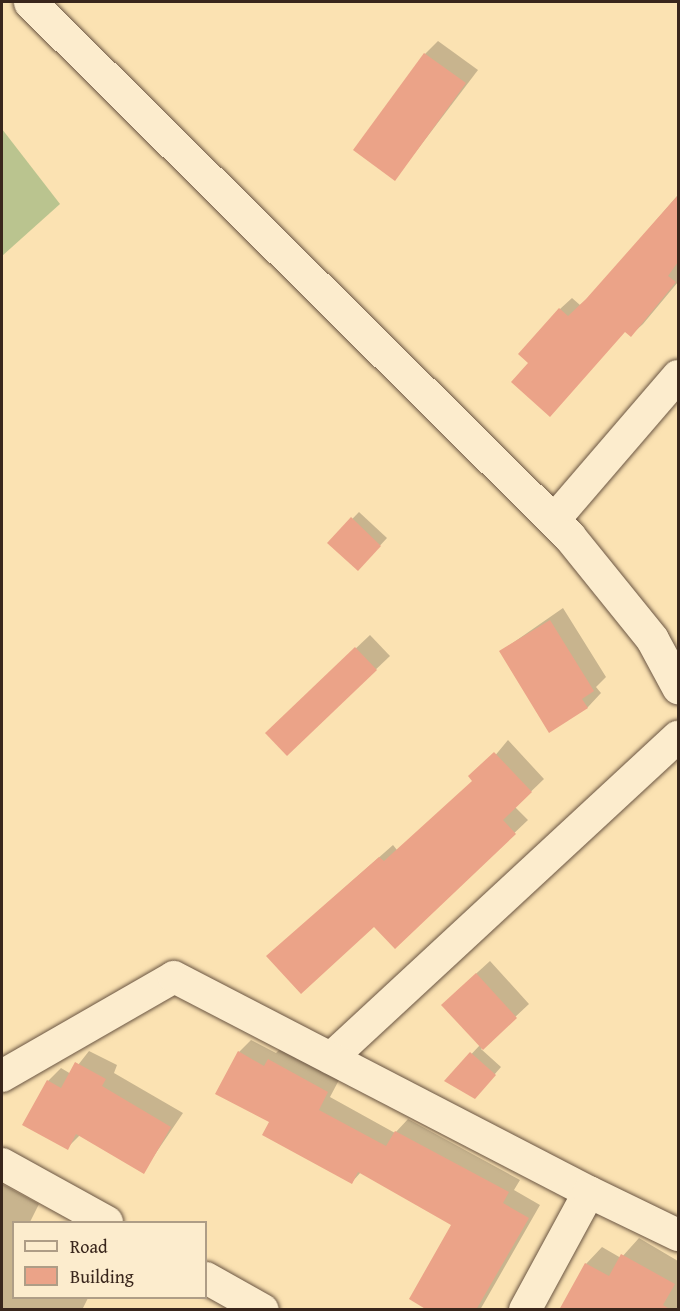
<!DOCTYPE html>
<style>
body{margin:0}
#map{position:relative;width:680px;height:1311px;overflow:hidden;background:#fbe2b2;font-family:"Gentium Book Plus",serif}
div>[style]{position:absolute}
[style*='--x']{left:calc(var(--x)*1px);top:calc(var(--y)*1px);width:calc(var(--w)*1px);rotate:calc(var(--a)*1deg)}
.green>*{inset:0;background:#bac48f}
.shadow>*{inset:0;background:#0003}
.building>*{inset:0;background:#eba388}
.roads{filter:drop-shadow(0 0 2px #6a5542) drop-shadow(0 0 2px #6a5542)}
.minor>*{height:32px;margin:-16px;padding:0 16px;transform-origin:16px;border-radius:16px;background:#fceccd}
.tertiary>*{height:33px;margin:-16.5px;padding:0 16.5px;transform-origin:16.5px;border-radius:16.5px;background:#fceccd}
span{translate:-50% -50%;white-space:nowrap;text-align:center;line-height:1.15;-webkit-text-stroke:4.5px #fceccd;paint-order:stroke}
.frame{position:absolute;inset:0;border:3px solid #39261c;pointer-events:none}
.legend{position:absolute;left:12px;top:1221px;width:195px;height:78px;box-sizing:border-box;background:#fceccd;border:2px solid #ae9d86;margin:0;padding:8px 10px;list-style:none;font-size:18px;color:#39261c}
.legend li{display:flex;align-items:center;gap:12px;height:30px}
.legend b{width:30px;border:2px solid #ae9d86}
</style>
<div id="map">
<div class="green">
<i style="clip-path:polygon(2px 129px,60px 204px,2px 256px)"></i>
</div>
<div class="shadow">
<i style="clip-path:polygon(438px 41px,478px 70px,395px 179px,425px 54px)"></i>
<i style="clip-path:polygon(678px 195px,678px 282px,643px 324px,631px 335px,626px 331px,530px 363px,560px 309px,572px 298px,580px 305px,591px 296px)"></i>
<i style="clip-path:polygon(359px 512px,387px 538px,364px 563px,329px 543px)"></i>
<i style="clip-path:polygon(563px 608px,606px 677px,596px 687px,601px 693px,588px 707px,550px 730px,501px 651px)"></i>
<i style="clip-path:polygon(370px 635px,390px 656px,287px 754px,280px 720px)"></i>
<i style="clip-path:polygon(508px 740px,544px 779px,515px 807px,528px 820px,395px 947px,374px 925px,281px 944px,393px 845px,397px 850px,474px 781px)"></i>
<i style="clip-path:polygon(490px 961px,529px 1004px,481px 1049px,501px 1067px,481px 1090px,446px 1081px,480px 1045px,456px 992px)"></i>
<i style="clip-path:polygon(251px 1040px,276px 1053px,281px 1048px,339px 1080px,330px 1097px,395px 1133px,408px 1119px,520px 1180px,514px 1190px,540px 1205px,480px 1310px,430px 1310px,453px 1224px,361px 1172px,352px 1182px,271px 1121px,239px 1052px)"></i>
<i style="clip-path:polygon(89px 1051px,117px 1065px,114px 1073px,183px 1113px,143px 1172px,80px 1135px,67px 1148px,48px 1081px,61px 1068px,71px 1074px)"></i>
<i style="clip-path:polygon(2px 1184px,39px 1204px,30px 1222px,14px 1222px,14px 1298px,88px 1298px,82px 1310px,2px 1310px)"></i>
<i style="clip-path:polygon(639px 1238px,678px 1261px,678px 1310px,560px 1310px,586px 1264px,602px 1247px,621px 1258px)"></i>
</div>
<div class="building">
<i style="clip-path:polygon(424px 53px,466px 83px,395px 181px,353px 150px)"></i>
<i style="clip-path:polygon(678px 195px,678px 262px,668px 276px,676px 282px,631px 337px,625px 332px,550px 417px,511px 382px,528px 363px,518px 354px,559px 308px,568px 316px,586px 299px)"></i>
<i style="clip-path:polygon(351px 517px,381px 546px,358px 571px,327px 543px)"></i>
<i style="clip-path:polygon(550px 620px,594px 691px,582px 699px,588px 708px,549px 733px,499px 651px)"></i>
<i style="clip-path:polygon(355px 647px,377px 670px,287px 756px,265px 733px)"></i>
<i style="clip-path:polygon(494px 752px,532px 792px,503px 820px,516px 834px,395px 949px,374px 927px,301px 994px,266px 956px,379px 857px,384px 861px,472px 781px,468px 776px)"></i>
<i style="clip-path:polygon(476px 973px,517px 1018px,483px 1050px,441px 1005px)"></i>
<i style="clip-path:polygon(238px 1051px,264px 1066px,268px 1059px,328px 1092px,319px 1110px,386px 1146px,395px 1131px,509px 1192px,503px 1203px,529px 1218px,476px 1310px,427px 1310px,409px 1299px,451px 1225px,358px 1172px,352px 1184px,262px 1135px,269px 1122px,215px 1094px)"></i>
<i style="clip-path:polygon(470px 1052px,496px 1075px,475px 1099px,444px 1081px)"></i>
<i style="clip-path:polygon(75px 1062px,106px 1079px,102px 1086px,171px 1127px,144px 1174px,76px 1134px,68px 1150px,22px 1125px,47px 1080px,61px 1088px)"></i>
<i style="clip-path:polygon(621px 1254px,675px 1284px,663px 1305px,671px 1310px,559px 1310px,585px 1263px,609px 1276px)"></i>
</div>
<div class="roads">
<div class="minor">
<i style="--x:554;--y:520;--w:190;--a:-49.3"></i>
<i style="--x:331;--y:1058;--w:473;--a:-42.8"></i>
<i style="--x:2;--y:1076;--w:198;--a:-29.9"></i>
<i style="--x:174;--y:977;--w:467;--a:27.4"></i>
<i style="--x:2;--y:1164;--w:120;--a:28.9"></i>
<i style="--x:206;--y:1278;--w:65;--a:29.3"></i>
<i style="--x:525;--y:1310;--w:134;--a:-61.5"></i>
<i style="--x:589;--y:1192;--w:99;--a:25.8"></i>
</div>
<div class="tertiary">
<i style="--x:30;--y:2;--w:759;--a:44.73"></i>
<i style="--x:569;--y:536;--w:132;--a:51.1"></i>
<i style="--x:652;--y:639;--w:55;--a:61.6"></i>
</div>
</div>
<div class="frame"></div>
<ul class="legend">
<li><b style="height:8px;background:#fceccd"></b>Road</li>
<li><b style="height:16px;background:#eba388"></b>Building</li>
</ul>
</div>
